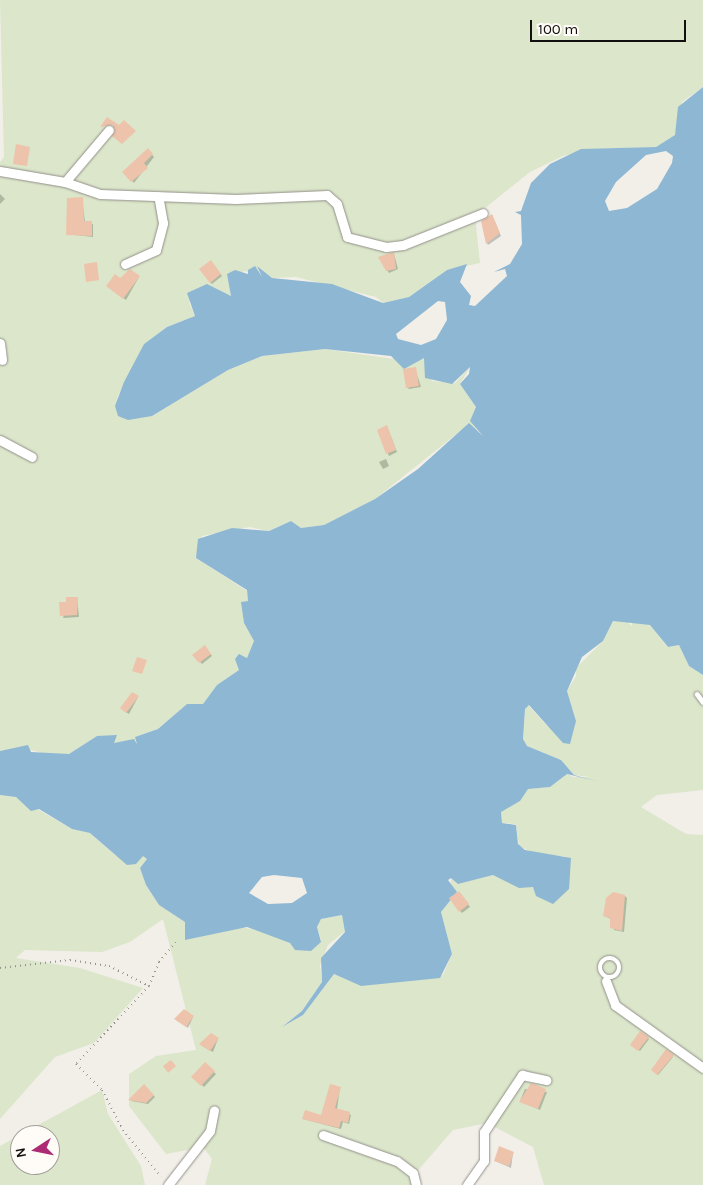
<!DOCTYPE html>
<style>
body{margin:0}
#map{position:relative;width:703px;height:1185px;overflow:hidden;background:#f2efe9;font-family:Karla,sans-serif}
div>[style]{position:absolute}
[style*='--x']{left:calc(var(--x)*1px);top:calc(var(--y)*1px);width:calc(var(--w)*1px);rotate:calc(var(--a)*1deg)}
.green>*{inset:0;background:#dbe6ca}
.water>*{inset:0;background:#8db7d2}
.shadow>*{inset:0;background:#0003}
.building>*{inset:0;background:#eec3ab}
.path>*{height:2px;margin-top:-1px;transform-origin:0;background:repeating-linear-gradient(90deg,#95928e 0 1px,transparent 0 5px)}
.roads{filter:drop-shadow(0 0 1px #93908a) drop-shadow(0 0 1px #93908a)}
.service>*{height:4.5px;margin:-2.25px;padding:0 2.25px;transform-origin:2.25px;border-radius:2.25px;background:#fff}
.service>.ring{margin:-2.25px;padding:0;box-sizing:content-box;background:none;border:4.5px solid #fff;border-radius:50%}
.minor>*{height:9px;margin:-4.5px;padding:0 4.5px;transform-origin:4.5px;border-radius:4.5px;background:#fff}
span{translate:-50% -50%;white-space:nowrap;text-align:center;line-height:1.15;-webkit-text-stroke:4px #fffcf7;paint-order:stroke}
.north{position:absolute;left:10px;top:1125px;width:50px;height:50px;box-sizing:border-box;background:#fffcf7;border:1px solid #a19e9a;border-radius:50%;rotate:259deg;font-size:14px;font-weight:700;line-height:20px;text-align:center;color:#13110f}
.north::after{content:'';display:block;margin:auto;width:18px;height:22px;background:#ad2a74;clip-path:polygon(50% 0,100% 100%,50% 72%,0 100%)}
.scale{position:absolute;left:530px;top:20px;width:156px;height:22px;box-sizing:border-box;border:2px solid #13110f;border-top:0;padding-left:6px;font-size:15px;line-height:18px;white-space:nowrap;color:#13110f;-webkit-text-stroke:4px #fffcf7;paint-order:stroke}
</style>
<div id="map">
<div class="green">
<i style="clip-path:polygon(0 0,703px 0,703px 87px,682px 102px,675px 135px,656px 147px,595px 149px,563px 156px,530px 172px,475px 216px,480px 263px,447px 270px,409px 297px,383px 303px,376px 297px,296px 277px,272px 278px,257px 267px,262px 277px,245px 271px,228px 275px,231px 296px,209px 285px,189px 302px,195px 316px,167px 327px,144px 344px,117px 398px,152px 416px,228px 370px,262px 356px,325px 349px,414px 362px,424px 358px,432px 381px,455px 383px,470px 367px,460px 384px,476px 407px,484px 435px,469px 424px,375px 499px,324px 525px,301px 528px,291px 521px,268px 531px,250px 527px,202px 536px,196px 558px,247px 591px,248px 601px,242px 602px,244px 623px,254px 641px,247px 658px,239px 654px,239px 670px,217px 685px,203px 704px,187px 704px,158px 729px,135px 737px,139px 743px,134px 740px,114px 743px,97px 736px,69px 754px,50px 755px,23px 748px,0 751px,0 162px,4px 157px)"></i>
<i style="clip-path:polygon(624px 619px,632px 626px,632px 622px,650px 625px,667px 647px,679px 645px,689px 666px,703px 675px,703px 790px,657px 795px,641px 807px,686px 834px,703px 835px,703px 1185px,544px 1185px,533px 1147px,487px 1123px,453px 1130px,414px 1175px,420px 1185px,205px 1185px,212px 1159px,203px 1147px,166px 1154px,129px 1106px,129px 1074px,156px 1056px,196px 1050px,163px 919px,130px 942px,102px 952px,25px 950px,16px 958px,80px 968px,143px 988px,94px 1043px,55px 1057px,0 1119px,0 795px,16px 797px,72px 829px,90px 833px,116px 856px,143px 855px,147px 859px,140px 868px,146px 885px,159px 905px,185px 922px,185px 939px,233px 926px,263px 931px,290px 943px,321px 940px,317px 927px,321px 919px,342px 915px,345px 931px,328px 945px,320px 965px,322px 982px,302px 1011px,282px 1027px,303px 1015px,334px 974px,361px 986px,443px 975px,452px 954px,441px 912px,450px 901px,451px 877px,458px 884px,493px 875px,561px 896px,565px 856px,541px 856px,519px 846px,516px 824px,502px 823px,501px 812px,528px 789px,550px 787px,567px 774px,573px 777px,590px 777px,574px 775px,561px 760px,527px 746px,523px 739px,525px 709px,528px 705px,547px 726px,576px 721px,567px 691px,576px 676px,576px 668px,603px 641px,613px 621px)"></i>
<i style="clip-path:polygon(evenodd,102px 1090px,108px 1114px,141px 1166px,145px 1185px,0 1185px,0 1146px,102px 1090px,20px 1135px,50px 1135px,50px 1165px,20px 1165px,20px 1135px)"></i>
</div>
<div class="water">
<i style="clip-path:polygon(evenodd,703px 87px,703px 675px,689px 666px,679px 645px,668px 647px,650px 625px,613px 621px,603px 641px,582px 657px,567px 691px,576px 721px,570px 744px,563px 743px,529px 705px,525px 709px,523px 739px,527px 746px,561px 760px,574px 775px,596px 781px,567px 774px,550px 787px,528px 789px,520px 801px,501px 812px,502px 823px,516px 825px,518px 844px,525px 850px,571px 858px,569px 889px,553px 904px,536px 896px,533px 887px,519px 888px,493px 875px,458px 884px,451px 878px,448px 880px,457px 892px,441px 912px,452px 954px,440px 978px,361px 986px,334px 974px,303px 1015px,282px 1027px,302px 1011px,322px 982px,321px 958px,345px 932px,342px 915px,321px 919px,317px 927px,321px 942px,311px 951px,295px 950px,290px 943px,247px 927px,185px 940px,185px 922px,159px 905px,146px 885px,140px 868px,147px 859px,143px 856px,136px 864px,127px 865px,90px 833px,72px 829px,39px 809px,31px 811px,16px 797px,0 795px,0 751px,28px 745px,31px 752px,69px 754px,97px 736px,117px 735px,114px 743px,134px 739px,137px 744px,135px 737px,158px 729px,187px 704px,203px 704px,217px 685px,239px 670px,235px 659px,239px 654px,247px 658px,254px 641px,244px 623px,241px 602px,248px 601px,247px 590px,196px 558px,198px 539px,232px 528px,269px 531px,291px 521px,301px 528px,324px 525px,375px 499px,418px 469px,469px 423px,483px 436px,470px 421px,476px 407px,460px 384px,469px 374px,470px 367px,452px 384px,425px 378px,424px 358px,404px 369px,391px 356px,325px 349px,262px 356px,228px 370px,152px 416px,128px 420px,118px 416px,115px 406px,124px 382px,144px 344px,167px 327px,195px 316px,187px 293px,207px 284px,231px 296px,227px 274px,235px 270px,248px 274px,248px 270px,255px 266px,262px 277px,257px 266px,272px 278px,332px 284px,383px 303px,409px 297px,447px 270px,467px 264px,460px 282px,471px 296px,469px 305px,475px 306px,507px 276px,505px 269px,494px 272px,510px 264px,522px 244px,521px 215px,515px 212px,521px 211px,531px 183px,550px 164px,581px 149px,656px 147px,675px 135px,678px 107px,703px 87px,666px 151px,673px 156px,672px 163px,657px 189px,627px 208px,609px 211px,605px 201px,616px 182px,646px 155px,666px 151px,703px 87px,438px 301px,445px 302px,447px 320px,436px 339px,421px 345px,398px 339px,396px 334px,438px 301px,703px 87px,274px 875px,302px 878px,307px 893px,292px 903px,268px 904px,249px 893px,262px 877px,274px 875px)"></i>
</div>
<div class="shadow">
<i style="clip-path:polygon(148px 150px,154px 157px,134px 183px,124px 172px)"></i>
<i style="clip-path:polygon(0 194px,5px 199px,0 204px)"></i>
<i style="clip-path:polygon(82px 198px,85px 222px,93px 224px,93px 237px,67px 234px)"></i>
<i style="clip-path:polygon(492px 215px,501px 236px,488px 245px,487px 243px)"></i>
<i style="clip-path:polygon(394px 254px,398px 269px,389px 273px,387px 270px)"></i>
<i style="clip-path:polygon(213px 264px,222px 276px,212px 284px,210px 282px)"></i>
<i style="clip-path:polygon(139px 277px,126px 300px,110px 288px,120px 280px)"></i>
<i style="clip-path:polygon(415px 368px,421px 387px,409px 389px,407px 387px)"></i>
<i style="clip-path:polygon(387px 426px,397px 452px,389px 456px,378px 430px)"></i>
<i style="clip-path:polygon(386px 459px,389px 466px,383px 469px,379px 462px)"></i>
<i style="clip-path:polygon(77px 598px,79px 617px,63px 618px,68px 603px)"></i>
<i style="clip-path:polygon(207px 649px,212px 656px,202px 664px,200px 662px)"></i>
<i style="clip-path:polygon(138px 697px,129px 714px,123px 710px)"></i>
<i style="clip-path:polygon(461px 894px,470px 907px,462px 913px,450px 898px)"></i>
<i style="clip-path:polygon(625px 896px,627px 898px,624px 932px,614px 930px,611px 919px,604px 916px)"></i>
<i style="clip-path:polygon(193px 1017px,188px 1028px,178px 1021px)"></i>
<i style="clip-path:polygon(641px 1033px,649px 1039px,640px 1051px,632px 1044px)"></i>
<i style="clip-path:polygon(218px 1039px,213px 1052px,202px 1046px)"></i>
<i style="clip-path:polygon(666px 1051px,673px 1057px,658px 1075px,652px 1070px)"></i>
<i style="clip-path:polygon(205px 1064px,216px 1074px,204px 1087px,193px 1077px)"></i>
<i style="clip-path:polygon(144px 1086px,155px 1097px,148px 1104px,131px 1101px)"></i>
<i style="clip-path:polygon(340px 1088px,337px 1109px,351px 1115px,349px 1124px,343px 1122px,341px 1129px,303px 1119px,322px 1116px)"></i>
<i style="clip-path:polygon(525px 1089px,547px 1092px,540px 1110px,520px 1101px)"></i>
<i style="clip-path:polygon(513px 1153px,511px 1168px,495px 1161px)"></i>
</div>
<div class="building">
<i style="clip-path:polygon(107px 117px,119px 125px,124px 120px,136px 131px,122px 144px,112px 136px,113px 125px,100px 127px)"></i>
<i style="clip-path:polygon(16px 144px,30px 147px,27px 166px,13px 164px)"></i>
<i style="clip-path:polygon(148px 148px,153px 154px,144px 163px,148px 168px,131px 182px,122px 172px)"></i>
<i style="clip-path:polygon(83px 197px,84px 221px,92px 221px,92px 236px,66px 235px,67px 198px)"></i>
<i style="clip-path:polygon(492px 214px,500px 233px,486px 244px,481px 221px)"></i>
<i style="clip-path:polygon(394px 252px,396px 269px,386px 271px,378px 257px)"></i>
<i style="clip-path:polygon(211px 260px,221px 274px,210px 283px,199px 269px)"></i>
<i style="clip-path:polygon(97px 262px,99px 280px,86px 282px,84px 264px)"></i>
<i style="clip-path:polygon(130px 269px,140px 276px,123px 299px,106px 286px,115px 274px,120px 278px)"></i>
<i style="clip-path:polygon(416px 367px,419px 386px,406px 388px,403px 369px)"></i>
<i style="clip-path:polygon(387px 425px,396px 450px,386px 454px,377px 430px)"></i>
<i style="clip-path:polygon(66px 597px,78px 597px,77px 615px,60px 616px,59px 602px,66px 602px)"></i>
<i style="clip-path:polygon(205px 645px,211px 654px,199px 663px,192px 655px)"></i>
<i style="clip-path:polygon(137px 657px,147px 660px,142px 674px,132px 671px)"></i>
<i style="clip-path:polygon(132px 692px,139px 696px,126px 713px,120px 708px)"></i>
<i style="clip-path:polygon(459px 891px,469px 904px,459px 912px,449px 898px)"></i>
<i style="clip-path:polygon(613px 892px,625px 895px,622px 931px,610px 928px,610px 918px,603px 916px,606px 898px)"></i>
<i style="clip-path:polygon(184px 1009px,194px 1016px,186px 1027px,174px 1019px)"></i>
<i style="clip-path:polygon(640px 1031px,649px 1037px,638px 1051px,630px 1045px)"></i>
<i style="clip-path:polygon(211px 1033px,219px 1038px,210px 1051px,199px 1044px)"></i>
<i style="clip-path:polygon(666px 1049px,674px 1055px,657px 1075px,651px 1070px)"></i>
<i style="clip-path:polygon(171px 1060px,176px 1066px,168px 1073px,163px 1066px)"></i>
<i style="clip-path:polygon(205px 1062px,215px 1071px,201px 1086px,191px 1077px)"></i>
<i style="clip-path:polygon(531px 1083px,546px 1089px,538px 1109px,519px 1102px)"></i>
<i style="clip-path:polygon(144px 1084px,154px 1095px,146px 1103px,128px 1100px)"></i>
<i style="clip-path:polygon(330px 1084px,341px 1087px,335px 1108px,350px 1112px,348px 1123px,341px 1121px,339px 1128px,302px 1119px,305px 1110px,321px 1115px)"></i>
<i style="clip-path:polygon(499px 1146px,514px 1152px,509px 1166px,494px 1161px)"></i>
</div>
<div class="path">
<i style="--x:0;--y:968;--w:70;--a:-6.5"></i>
<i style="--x:70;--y:960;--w:39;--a:9"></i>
<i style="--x:109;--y:966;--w:45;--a:26.6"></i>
<i style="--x:149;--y:986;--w:107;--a:133.1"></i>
<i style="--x:76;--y:1064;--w:37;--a:45"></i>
<i style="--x:102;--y:1090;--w:45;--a:62.3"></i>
<i style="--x:123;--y:1130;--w:60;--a:51"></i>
<i style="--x:149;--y:986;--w:26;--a:-67"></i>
<i style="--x:159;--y:962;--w:26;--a:-50"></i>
</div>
<div class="roads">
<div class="service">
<i style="--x:697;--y:694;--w:10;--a:53"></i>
<i class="ring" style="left:600px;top:958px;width:15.5px;height:15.5px"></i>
</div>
<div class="minor">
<i style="--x:0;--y:171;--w:66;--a:9.6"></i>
<i style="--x:65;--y:182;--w:37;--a:19"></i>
<i style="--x:100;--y:194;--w:136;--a:2.1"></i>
<i style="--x:236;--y:199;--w:91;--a:-2.5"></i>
<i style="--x:327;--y:195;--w:13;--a:42"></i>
<i style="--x:337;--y:204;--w:34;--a:73"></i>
<i style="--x:347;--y:237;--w:40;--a:14.4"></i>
<i style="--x:386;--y:247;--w:17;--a:-7"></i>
<i style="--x:403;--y:245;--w:86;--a:-21.8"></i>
<i style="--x:65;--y:182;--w:68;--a:-49.8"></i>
<i style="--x:125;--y:264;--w:34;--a:-24"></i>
<i style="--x:156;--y:250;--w:28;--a:-75"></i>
<i style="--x:163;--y:223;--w:27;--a:-100"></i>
<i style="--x:0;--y:343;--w:17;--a:83"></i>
<i style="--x:0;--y:440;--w:36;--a:28"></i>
<i style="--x:606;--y:981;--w:26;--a:69"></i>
<i style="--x:615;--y:1005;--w:108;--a:35.6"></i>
<i style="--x:323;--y:1135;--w:78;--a:19.4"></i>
<i style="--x:397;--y:1161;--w:20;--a:37"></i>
<i style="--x:413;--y:1173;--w:12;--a:76"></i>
<i style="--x:168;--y:1185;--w:68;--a:-52.1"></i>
<i style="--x:210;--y:1131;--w:21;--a:-79"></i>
<i style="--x:467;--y:1185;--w:29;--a:-55"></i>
<i style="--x:484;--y:1161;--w:29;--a:-90"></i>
<i style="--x:484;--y:1132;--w:69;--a:-56.3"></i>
<i style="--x:522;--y:1075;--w:25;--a:12"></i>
</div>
</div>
<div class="north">N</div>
<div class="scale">100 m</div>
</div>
